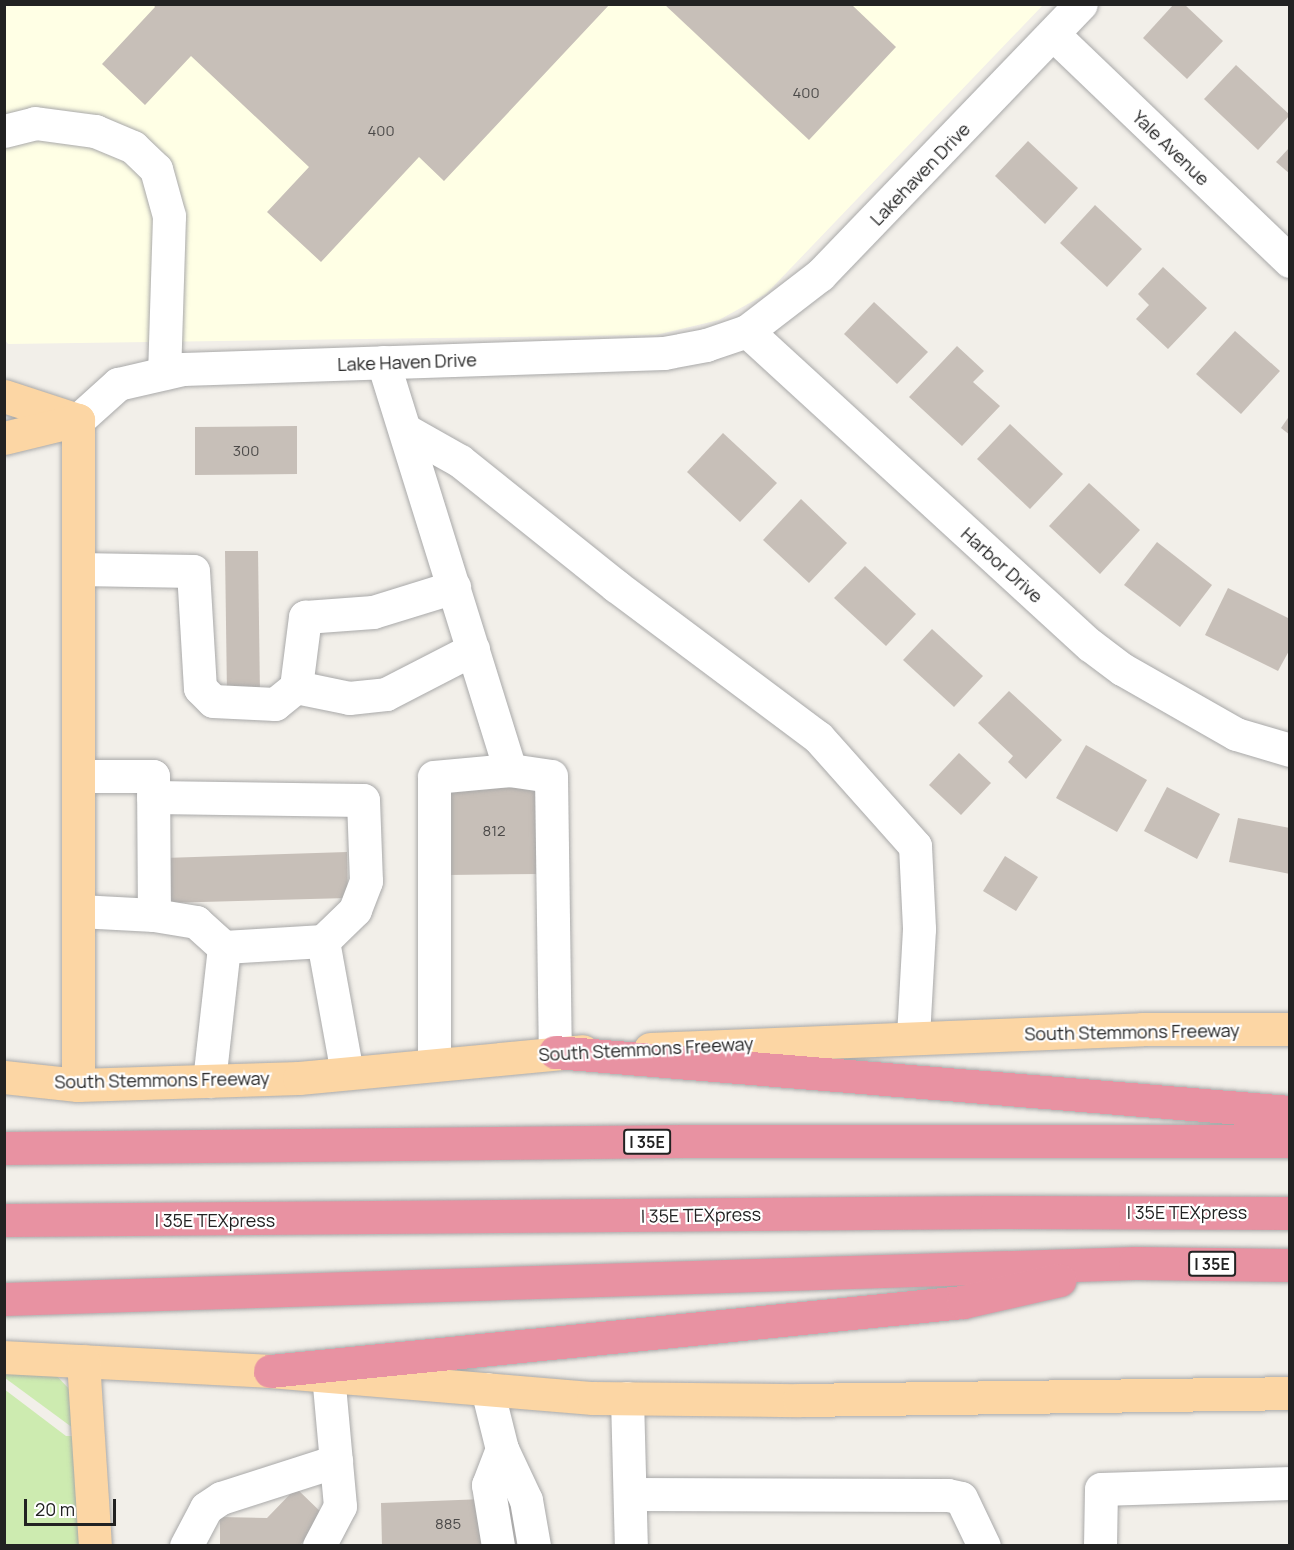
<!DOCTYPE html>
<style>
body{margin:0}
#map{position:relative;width:1294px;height:1550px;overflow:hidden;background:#f2efe9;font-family:Manrope,sans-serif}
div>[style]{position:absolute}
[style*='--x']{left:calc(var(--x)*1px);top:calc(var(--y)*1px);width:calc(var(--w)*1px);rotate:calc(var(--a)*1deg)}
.education>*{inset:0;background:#ffffe5}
.grass>*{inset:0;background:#cdebb0}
.building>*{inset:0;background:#c7bfb8}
.roads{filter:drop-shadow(0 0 2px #a9a9a9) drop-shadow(0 0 2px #a9a9a9)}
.minor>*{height:33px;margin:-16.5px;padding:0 16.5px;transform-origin:16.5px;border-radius:16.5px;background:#fff}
.major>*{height:33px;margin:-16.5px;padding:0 16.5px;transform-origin:16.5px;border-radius:16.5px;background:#fcd6a4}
.highway>*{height:33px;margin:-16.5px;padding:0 16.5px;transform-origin:16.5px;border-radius:16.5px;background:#e892a2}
span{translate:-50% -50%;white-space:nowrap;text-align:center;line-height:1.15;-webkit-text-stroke:4.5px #fff;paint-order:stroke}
.number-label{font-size:15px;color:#4b4948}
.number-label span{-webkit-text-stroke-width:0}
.shield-label span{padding:2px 4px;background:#fff;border:2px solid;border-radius:4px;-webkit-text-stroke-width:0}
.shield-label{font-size:16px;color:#222;font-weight:700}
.street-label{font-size:18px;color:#222}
.frame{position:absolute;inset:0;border:6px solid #222;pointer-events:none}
.scale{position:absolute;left:24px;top:1499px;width:92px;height:27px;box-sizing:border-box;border:3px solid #222;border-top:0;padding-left:8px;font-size:18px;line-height:21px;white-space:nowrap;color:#222;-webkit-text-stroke:4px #fff;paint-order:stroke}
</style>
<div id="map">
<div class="education">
<i style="clip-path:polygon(5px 5px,1043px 5px,766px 294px,719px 320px,656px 335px,8px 344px,5px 340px)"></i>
</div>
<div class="grass">
<i style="clip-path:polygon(5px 1363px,53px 1372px,73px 1393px,73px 1428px,5px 1378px)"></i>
<i style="clip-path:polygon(4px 1389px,66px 1436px,74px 1436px,84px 1545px,5px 1545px)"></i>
</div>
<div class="building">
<i style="clip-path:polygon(153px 4px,610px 4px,444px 181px,419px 157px,321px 262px,267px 212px,309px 167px,191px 56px,145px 105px,102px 64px,155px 7px)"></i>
<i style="clip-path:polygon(664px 4px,851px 4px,896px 47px,809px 140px)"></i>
<i style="clip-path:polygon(1174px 4px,1184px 4px,1223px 41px,1187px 79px,1143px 38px)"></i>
<i style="clip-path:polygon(1236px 65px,1290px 115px,1258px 150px,1204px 99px)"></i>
<i style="clip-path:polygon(1028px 141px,1078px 188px,1045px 224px,995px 176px)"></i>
<i style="clip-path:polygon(1290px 147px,1290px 174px,1276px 162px)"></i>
<i style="clip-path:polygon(1095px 205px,1142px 249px,1107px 287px,1060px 243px)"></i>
<i style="clip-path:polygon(1163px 267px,1207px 308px,1168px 349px,1136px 319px,1149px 305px,1138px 294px)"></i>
<i style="clip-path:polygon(874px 302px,928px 352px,897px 384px,844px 334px)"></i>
<i style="clip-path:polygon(1235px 331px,1280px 371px,1241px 414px,1196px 374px)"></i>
<i style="clip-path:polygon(957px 346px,984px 371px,973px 382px,1000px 406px,962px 446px,909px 397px)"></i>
<i style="clip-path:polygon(1290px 415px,1290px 435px,1281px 428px)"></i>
<i style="clip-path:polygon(1010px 424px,1063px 474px,1030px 509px,977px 459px)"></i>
<i style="clip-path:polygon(297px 426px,297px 474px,195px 475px,195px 427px)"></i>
<i style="clip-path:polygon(723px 433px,777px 483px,740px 522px,687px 472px)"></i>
<i style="clip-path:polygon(1089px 483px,1140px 530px,1100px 574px,1049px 526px)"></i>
<i style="clip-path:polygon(801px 499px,847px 543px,809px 583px,763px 540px)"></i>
<i style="clip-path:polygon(1157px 542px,1212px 585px,1180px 627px,1124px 585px)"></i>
<i style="clip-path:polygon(225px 551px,258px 551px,260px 695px,227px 695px)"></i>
<i style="clip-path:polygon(865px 566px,916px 614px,886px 646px,834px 598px)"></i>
<i style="clip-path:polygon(1228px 588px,1290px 619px,1290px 649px,1278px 671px,1205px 635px)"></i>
<i style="clip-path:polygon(932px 629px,983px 676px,954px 707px,903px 660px)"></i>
<i style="clip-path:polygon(1009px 691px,1062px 740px,1026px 779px,1008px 762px,1013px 756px,978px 723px)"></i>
<i style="clip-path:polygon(1086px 745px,1147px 780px,1117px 832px,1056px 798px)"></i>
<i style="clip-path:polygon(959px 753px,991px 783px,961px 815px,929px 785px)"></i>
<i style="clip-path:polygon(1167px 787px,1220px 814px,1197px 859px,1144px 831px)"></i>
<i style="clip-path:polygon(448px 788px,539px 788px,539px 874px,449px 875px)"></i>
<i style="clip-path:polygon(1238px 818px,1290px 828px,1290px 874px,1229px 862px)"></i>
<i style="clip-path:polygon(347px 852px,348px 898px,165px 903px,164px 858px)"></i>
<i style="clip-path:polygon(1005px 856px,1038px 877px,1016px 911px,983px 891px)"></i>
<i style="clip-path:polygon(296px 1488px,327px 1518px,299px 1546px,220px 1546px,220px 1517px,267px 1518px)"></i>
<i style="clip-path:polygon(513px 1498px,514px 1544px,382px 1546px,381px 1503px)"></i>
</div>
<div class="roads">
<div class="minor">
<i style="--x:1053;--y:34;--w:328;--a:43.8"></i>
<i style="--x:4;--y:131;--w:32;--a:-14"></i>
<i style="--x:35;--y:123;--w:61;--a:7.6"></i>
<i style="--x:95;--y:131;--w:41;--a:22.8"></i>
<i style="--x:133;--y:147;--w:32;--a:44"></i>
<i style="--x:156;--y:169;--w:49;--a:74.5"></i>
<i style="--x:169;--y:216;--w:157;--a:91.8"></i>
<i style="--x:747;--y:331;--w:465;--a:42.5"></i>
<i style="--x:1090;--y:645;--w:40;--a:37"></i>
<i style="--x:1122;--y:669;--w:131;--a:29.7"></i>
<i style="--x:1236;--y:734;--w:56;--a:16.5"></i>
<i style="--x:383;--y:362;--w:427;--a:72.7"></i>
<i style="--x:510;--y:770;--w:41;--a:8.3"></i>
<i style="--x:551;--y:776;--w:276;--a:89.2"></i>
<i style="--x:78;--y:420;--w:54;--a:-42"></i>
<i style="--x:118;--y:384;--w:67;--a:-13"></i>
<i style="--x:183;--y:369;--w:481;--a:-1.9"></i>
<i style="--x:664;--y:353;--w:43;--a:-10.8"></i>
<i style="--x:706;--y:345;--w:43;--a:-18.9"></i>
<i style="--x:747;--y:331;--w:92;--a:-37.5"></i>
<i style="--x:820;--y:275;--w:376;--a:-46.1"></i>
<i style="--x:405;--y:430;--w:63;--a:29.4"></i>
<i style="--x:460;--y:461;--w:200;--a:38.7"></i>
<i style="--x:616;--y:586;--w:252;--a:36.8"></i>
<i style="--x:818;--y:737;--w:146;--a:48.3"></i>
<i style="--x:915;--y:846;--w:83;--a:87.2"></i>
<i style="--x:919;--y:929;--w:109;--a:93.2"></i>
<i style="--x:80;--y:569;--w:113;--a:1"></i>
<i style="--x:193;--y:571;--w:117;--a:86.6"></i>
<i style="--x:200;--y:688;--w:18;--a:45"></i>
<i style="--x:213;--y:701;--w:62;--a:2.8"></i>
<i style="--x:275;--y:704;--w:27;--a:-39"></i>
<i style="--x:296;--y:687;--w:54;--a:11.7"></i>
<i style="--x:349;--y:698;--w:37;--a:-6"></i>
<i style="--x:386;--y:694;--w:98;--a:-27.3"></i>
<i style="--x:296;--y:687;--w:71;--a:-82.7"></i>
<i style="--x:305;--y:617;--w:68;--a:-4.2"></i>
<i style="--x:373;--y:612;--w:85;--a:-17.2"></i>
<i style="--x:79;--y:776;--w:74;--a:0"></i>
<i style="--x:153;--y:776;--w:139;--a:89.6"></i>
<i style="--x:154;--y:915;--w:43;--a:9.5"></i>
<i style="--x:196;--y:922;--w:38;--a:42"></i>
<i style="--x:224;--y:947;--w:99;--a:-3.5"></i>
<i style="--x:323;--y:941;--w:134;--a:79.7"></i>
<i style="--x:153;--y:797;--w:210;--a:0.8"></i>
<i style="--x:363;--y:800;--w:81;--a:87.9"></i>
<i style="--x:366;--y:881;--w:31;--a:111"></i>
<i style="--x:355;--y:910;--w:45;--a:135.9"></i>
<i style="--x:79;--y:911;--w:75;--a:3.1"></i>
<i style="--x:434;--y:1064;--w:287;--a:-90"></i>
<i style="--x:434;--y:777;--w:76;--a:-5.3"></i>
<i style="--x:209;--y:1081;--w:135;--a:-83.6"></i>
<i style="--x:487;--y:1389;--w:62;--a:76"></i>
<i style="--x:502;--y:1449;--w:56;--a:64.8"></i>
<i style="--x:526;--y:1500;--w:47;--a:80.1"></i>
<i style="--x:627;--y:1398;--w:148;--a:88.5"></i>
<i style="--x:630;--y:1494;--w:318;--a:0.2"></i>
<i style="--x:948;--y:1495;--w:13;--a:13"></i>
<i style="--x:961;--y:1498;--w:53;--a:64.4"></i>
<i style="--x:186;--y:1546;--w:43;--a:-62.2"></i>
<i style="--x:206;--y:1508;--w:18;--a:-34"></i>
<i style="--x:221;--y:1498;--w:121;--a:-17.8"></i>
<i style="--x:319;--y:1546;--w:45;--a:-62.3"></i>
<i style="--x:340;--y:1506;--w:132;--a:-95.2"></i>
<i style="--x:498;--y:1546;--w:62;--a:-99.3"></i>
<i style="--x:488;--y:1485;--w:39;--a:-69"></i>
<i style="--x:1100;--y:1546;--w:57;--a:-89"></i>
<i style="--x:1101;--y:1489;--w:189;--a:-1.8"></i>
</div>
<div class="major">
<i style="--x:4;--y:396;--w:78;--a:18"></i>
<i style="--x:4;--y:438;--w:76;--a:-13.7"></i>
<i style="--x:650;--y:1049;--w:492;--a:-2.3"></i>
<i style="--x:1142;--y:1029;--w:148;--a:0"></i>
<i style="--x:4;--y:1077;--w:74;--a:6.2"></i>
<i style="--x:78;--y:1085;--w:221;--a:-1.8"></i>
<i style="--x:299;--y:1078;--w:285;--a:-5.4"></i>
<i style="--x:78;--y:1085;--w:665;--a:-90"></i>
<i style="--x:4;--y:1357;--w:266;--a:3"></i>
<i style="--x:270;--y:1371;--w:324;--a:4.8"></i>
<i style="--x:593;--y:1398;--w:206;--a:0.6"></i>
<i style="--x:799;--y:1400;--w:491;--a:-0.8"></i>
<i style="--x:83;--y:1361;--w:185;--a:86.3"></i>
</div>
<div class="highway">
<i style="--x:555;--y:1052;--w:737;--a:4.67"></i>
<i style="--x:4;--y:1148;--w:678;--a:-0.59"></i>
<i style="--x:682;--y:1141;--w:608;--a:0"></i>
<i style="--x:4;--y:1220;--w:993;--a:-0.46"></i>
<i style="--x:997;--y:1212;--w:293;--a:0.2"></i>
<i style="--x:4;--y:1299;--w:1132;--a:-1.82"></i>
<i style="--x:1135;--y:1263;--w:155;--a:0.7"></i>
<i style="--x:270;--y:1371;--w:696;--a:-5.69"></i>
<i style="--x:963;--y:1302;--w:99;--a:-12.8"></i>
</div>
</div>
<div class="number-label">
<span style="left:806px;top:93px">400</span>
<span style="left:381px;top:131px">400</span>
<span style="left:246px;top:451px">300</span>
<span style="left:494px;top:831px">812</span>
<span style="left:448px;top:1524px">885</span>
</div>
<div class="shield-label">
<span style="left:647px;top:1142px">I 35E</span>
<span style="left:1212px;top:1264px">I 35E</span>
</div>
<div class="street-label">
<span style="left:1171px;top:148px;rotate:44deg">Yale Avenue</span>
<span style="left:920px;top:174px;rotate:-46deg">Lakehaven Drive</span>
<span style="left:407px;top:362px;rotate:-2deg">Lake Haven Drive</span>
<span style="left:1002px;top:565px;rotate:42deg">Harbor Drive</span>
<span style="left:1132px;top:1032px;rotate:-1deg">South Stemmons Freeway</span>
<span style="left:646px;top:1049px;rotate:-3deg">South Stemmons Freeway</span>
<span style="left:162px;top:1080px;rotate:-1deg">South Stemmons Freeway</span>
<span style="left:1187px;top:1212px">I 35E TEXpress</span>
<span style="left:701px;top:1215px;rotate:-1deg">I 35E TEXpress</span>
<span style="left:215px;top:1220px">I 35E TEXpress</span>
</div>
<div class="frame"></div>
<div class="scale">20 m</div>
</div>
